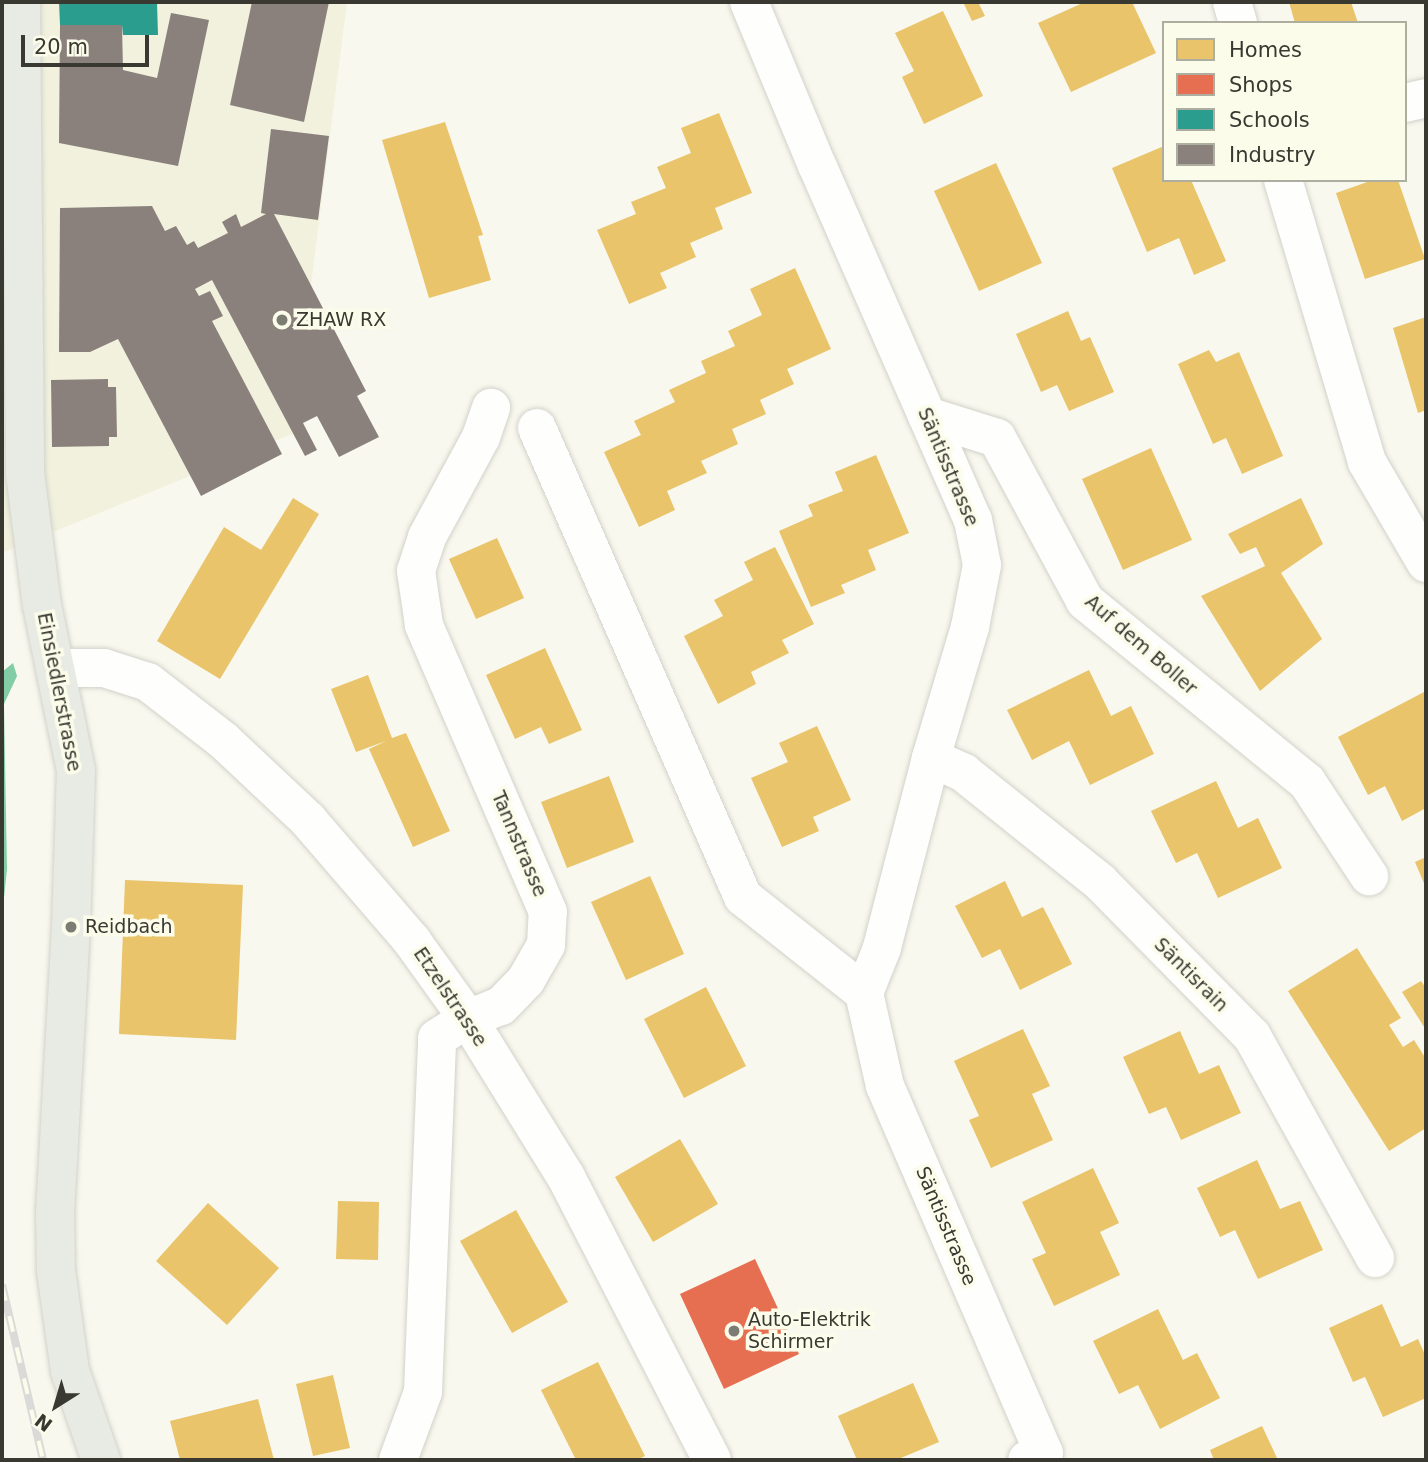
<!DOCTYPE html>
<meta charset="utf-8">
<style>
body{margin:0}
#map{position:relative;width:1428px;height:1462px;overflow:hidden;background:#f8f8ee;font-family:"DejaVu Sans",sans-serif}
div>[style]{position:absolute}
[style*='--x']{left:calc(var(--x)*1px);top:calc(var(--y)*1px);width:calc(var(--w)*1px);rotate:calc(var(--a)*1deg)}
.built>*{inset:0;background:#f1f1de}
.water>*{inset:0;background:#82cda6}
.homes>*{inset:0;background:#e9c46a}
.shops>*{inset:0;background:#e76f51}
.schools>*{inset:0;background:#2a9d8f}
.industry>*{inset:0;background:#8a817c}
.roads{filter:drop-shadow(0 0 2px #d2d2cb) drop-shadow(0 0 2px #d2d2cb)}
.minor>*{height:38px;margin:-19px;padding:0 19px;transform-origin:19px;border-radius:19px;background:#fefefc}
.major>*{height:38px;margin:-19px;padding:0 19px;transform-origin:19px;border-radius:19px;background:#e8eae4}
.rail>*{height:8px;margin-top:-4px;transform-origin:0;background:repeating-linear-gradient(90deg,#fcfcea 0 16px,#dadad8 0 32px);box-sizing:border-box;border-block:2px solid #dadad8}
.dots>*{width:19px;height:19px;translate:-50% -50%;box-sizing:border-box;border:4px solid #fcfcea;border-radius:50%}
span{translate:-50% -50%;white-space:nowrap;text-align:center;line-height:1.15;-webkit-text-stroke:7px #fcfcea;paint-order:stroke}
.poi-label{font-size:19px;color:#393932}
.left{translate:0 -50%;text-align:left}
.street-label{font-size:19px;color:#393932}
.frame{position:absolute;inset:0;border:4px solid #393932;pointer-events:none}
.legend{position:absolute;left:1162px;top:21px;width:245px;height:161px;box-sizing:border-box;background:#fcfcea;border:2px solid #aeaea0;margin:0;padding:9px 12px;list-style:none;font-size:21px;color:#393932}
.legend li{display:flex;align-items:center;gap:14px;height:35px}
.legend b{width:35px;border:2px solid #aeaea0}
.north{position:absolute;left:21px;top:1371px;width:70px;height:70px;-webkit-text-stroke:5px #fcfcea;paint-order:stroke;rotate:217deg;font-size:19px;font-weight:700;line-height:28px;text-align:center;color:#393932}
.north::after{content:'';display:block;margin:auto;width:24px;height:32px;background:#393932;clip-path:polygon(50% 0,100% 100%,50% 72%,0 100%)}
.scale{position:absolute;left:21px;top:35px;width:128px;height:32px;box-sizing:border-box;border:4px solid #393932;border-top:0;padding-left:9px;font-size:21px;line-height:24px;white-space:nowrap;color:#393932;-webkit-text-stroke:5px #fcfcea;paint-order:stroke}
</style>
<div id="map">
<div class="built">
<i style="clip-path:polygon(2px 2px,347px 2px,292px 434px,2px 553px)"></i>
</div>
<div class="water">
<i style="clip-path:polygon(13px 663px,17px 676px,4px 704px,7px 869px,2px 917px,2px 672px)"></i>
</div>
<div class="homes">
<i style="clip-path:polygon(968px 2px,978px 2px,985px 16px,972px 21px,964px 4px)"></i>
<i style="clip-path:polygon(1085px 2px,1132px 2px,1156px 53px,1071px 92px,1038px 23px)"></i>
<i style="clip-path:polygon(1289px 2px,1351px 2px,1358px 23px,1295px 23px)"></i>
<i style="clip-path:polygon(943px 11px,983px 96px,924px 124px,902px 77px,914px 71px,895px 33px)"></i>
<i style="clip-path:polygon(719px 113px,752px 193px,715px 208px,723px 229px,690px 243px,696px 257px,660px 273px,667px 288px,629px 304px,597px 230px,636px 214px,631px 202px,666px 188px,657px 167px,691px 153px,681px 128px)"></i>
<i style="clip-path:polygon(445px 122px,483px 235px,478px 236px,491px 280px,429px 298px,382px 140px)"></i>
<i style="clip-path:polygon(1164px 146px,1164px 180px,1191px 180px,1226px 261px,1194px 275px,1179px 238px,1147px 252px,1112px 168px)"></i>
<i style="clip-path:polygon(996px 163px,1042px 263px,979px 291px,934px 191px)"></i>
<i style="clip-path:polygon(1373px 180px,1398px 180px,1425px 259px,1365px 279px,1336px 193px)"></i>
<i style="clip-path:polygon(795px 268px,831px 349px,787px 369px,794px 384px,760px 400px,766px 414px,732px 429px,738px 444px,701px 461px,707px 473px,667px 491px,675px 510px,639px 527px,604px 452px,641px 435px,634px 421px,675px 402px,669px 390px,706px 373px,701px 361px,735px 346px,728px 331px,762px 315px,750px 289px)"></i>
<i style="clip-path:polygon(1068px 311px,1081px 341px,1090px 337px,1114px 392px,1069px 411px,1057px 385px,1041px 392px,1016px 334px)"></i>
<i style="clip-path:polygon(1426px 317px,1426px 410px,1418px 413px,1393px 328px)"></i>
<i style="clip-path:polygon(1209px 350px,1216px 362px,1239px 352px,1283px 456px,1242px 474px,1226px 438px,1213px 444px,1178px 364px)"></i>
<i style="clip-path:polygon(1151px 448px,1192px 540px,1123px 570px,1082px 479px)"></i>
<i style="clip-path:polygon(876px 455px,909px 533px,868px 550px,876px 570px,841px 585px,845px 593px,811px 607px,779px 531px,813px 516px,808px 505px,843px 491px,835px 472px)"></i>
<i style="clip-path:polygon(293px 498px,319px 514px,220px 679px,157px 641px,224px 527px,261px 550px)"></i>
<i style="clip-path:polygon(1301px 498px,1323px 544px,1281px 573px,1322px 639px,1260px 691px,1201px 596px,1265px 566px,1256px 547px,1240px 554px,1228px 534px)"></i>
<i style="clip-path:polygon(497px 538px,524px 598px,476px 619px,449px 559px)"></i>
<i style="clip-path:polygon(775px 547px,814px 624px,782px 640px,789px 653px,751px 672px,756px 684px,718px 704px,684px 636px,723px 616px,714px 600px,753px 580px,744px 562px)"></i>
<i style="clip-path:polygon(545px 648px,582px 730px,549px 744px,541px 727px,515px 739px,486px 675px)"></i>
<i style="clip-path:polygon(1089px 670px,1111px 716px,1131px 706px,1154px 754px,1090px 785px,1069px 741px,1032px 760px,1007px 710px)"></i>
<i style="clip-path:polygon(368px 675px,392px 738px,406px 733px,450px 831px,413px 847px,369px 749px,386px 741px,356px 752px,331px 689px)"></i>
<i style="clip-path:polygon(1426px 691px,1426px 808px,1402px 821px,1385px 786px,1368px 795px,1338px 737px)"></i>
<i style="clip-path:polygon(817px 726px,851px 800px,813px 817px,819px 831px,782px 847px,751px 778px,788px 762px,779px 743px)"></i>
<i style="clip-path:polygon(609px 776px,634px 842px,567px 868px,541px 802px)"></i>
<i style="clip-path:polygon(1216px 781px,1238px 828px,1258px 818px,1282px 868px,1218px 898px,1197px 853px,1176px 863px,1151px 811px)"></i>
<i style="clip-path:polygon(1426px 857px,1426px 888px,1415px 862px)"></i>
<i style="clip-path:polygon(650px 876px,684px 954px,626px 980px,591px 902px)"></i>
<i style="clip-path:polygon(125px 880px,243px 885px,236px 1040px,119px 1034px)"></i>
<i style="clip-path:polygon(1005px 881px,1022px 917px,1043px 907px,1072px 964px,1020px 990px,1000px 949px,982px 958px,955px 906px)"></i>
<i style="clip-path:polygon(1357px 948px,1401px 1018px,1389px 1025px,1403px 1047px,1414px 1040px,1426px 1059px,1426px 1128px,1389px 1151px,1288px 991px)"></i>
<i style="clip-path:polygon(1421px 981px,1426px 988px,1426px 1030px,1402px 992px)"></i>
<i style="clip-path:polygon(706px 987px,746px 1066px,684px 1098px,644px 1019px)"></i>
<i style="clip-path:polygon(1023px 1029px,1050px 1086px,1032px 1094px,1053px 1140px,991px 1168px,969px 1120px,979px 1116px,954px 1061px)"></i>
<i style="clip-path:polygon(1180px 1031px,1199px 1074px,1219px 1065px,1241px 1113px,1181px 1140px,1166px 1107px,1149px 1114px,1123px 1057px)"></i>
<i style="clip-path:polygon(680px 1139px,718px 1204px,653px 1242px,615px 1177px)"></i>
<i style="clip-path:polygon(1257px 1160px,1280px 1209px,1300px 1201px,1323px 1250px,1258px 1279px,1235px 1230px,1220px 1237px,1197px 1188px)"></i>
<i style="clip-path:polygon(1093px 1168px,1119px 1223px,1100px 1232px,1120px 1275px,1054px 1306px,1032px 1259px,1046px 1253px,1022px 1202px)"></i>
<i style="clip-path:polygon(338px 1201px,379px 1202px,378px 1260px,336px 1259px)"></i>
<i style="clip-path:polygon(208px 1203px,279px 1268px,227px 1325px,156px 1261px)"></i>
<i style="clip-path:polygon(516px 1210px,568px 1302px,512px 1333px,460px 1241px)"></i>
<i style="clip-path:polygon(1382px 1304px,1401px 1347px,1418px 1339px,1426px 1357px,1426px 1398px,1383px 1417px,1365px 1377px,1353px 1382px,1329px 1328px)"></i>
<i style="clip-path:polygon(1158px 1309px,1183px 1360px,1197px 1353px,1220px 1398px,1160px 1429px,1138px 1385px,1119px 1394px,1093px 1341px)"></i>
<i style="clip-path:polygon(598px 1362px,645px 1456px,637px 1460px,576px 1460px,541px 1390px)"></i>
<i style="clip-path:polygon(333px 1375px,350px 1448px,313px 1456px,296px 1384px)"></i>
<i style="clip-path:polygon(913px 1383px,939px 1442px,896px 1460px,857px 1460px,838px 1416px)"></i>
<i style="clip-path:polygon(258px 1399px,274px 1460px,180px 1460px,170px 1421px)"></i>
<i style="clip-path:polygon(1262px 1426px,1278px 1460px,1214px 1460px,1210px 1450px)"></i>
</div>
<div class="shops">
<i style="clip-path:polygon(755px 1259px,799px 1354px,724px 1389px,680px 1294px)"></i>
</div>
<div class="schools">
<i style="clip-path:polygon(59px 2px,157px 2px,158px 35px,123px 35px,122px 25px,60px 25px)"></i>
</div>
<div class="industry">
<i style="clip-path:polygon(252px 2px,329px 2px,304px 122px,230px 105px)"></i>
<i style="clip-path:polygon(171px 13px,209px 20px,178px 166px,59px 143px,60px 25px,122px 25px,123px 70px,157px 78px)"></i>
<i style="clip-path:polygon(271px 129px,329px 136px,318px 220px,274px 214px,366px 391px,357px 396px,379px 437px,339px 457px,317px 416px,303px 423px,317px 450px,305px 456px,212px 280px,195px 289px,199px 296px,210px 291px,223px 316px,212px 321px,282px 454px,201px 496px,118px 339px,90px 352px,59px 352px,60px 208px,152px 206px,165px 231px,176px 226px,187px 245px,194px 241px,198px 248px,228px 233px,222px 222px,236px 214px,241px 227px,266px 214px,261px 213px)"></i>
<i style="clip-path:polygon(108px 379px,108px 387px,116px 387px,117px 437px,109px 437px,109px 446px,52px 447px,51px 380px)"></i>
</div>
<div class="roads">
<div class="minor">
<i style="--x:749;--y:2;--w:177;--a:67.4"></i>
<i style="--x:817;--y:165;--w:388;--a:66.3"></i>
<i style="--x:973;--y:520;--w:46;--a:78.7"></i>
<i style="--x:982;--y:565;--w:63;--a:101"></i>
<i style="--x:970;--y:627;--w:137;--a:106.6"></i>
<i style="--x:931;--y:758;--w:196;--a:104.5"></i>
<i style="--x:882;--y:948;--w:48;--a:111.8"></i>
<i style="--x:864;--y:993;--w:95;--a:77.3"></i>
<i style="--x:885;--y:1086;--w:400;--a:66.6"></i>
<i style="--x:1044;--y:1453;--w:18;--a:158"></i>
<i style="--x:1232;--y:2;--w:22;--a:74"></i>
<i style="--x:1405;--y:103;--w:22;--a:-13"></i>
<i style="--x:1283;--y:180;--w:294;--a:73.4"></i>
<i style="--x:1367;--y:462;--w:117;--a:59.7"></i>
<i style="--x:927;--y:416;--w:73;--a:17.4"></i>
<i style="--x:997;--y:438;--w:185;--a:61.6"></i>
<i style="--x:1085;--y:601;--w:286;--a:39.2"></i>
<i style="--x:1307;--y:782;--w:113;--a:56.6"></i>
<i style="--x:537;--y:428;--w:512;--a:66.29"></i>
<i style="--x:743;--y:897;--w:154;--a:38.4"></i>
<i style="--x:56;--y:668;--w:48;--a:0"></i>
<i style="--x:104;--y:668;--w:46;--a:17.7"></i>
<i style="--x:148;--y:682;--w:96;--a:37.8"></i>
<i style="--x:224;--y:741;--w:115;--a:43.2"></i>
<i style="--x:308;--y:820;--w:160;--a:49.3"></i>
<i style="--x:412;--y:941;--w:96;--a:54.3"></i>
<i style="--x:468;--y:1019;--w:186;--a:58.2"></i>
<i style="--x:566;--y:1177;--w:318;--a:62.7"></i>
<i style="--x:931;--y:758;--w:36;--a:24"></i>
<i style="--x:964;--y:773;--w:174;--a:38.7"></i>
<i style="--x:1100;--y:882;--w:216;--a:45.4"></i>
<i style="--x:1252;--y:1036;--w:254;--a:61"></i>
<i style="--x:398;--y:1460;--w:72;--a:-69.8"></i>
<i style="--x:423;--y:1392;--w:354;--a:-87.7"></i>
<i style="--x:437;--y:1038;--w:36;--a:-32"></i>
<i style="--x:468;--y:1019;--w:35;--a:-22"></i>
<i style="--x:501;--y:1006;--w:36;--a:-46"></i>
<i style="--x:526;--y:980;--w:40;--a:-60.3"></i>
<i style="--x:546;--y:945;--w:33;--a:-87"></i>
<i style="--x:548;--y:912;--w:313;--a:-113.4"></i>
<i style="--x:424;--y:625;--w:55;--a:-98.4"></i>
<i style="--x:416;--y:571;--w:36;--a:-72"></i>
<i style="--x:427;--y:537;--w:114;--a:-61.6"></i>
<i style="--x:481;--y:437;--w:31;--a:-71"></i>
</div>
<div class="major">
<i style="--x:21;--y:2;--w:471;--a:89.5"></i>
<i style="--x:25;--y:473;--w:133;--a:82.7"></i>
<i style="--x:42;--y:605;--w:168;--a:78.4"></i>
<i style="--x:76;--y:770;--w:157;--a:91.8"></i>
<i style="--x:71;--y:927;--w:286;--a:93.2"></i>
<i style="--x:55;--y:1213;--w:58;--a:89"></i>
<i style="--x:56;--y:1271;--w:101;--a:82"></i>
<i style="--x:70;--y:1371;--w:94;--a:70.8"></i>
</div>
</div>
<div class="rail">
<i style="--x:2;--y:1285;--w:180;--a:76.8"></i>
</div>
<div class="dots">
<i style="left:282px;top:320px;background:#7c7c74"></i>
<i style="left:71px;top:927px;background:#7c7c74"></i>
<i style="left:734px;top:1331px;background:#7c7c74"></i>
</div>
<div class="poi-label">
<span class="left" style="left:296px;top:320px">ZHAW RX</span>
<span class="left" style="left:85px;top:927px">Reidbach</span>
<span class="left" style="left:748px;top:1331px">Auto-Elektrik<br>Schirmer</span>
</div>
<div class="street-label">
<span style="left:948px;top:467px;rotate:67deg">Säntisstrasse</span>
<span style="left:1141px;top:645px;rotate:41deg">Auf dem Boller</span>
<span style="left:59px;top:692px;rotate:79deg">Einsiedlerstrasse</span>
<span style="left:519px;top:844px;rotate:67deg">Tannstrasse</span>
<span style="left:1191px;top:975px;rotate:45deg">Säntisrain</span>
<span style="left:450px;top:997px;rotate:56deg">Etzelstrasse</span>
<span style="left:946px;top:1226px;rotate:67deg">Säntisstrasse</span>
</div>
<div class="frame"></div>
<ul class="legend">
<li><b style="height:19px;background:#e9c46a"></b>Homes</li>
<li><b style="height:19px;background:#e76f51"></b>Shops</li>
<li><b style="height:19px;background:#2a9d8f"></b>Schools</li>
<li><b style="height:19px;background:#8a817c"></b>Industry</li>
</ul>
<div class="north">N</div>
<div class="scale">20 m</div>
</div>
